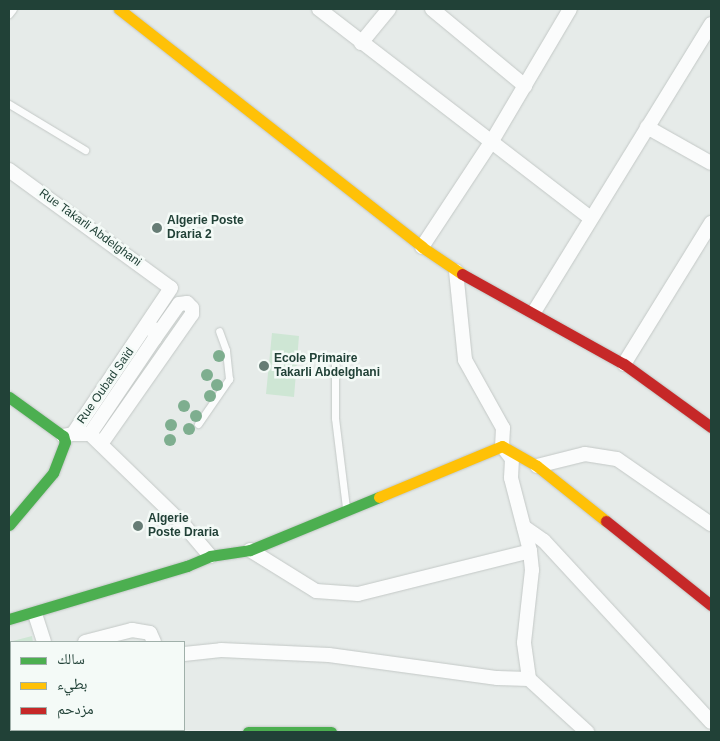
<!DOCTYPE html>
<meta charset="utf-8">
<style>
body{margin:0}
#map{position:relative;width:720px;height:741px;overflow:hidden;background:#e6ebe9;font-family:Helvetica,"Noto Naskh Arabic",sans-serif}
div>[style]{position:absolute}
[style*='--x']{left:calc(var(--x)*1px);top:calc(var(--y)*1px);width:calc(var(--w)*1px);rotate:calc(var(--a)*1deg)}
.green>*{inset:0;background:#cee6d4}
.roads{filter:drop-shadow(0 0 1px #c3c8c6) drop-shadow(0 0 1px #c3c8c6)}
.lane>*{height:7px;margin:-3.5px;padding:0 3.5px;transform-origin:3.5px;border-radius:3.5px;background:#fbfcfc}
.street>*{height:14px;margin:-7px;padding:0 7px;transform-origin:7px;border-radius:7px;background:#fbfcfc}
.fast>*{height:11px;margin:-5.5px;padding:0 5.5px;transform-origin:5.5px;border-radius:5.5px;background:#4caf50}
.slow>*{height:11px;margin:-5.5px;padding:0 5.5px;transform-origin:5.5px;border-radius:5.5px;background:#ffc107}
.jam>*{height:11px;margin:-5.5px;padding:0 5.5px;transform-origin:5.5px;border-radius:5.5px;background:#c62828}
.trees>*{width:12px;height:12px;margin:-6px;border-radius:50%;background:#7eae8f}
.dots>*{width:14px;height:14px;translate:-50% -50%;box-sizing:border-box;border:2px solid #f4faf7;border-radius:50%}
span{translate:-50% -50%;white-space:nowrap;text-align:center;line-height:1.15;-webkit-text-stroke:5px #f4faf7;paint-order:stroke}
.poi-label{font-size:12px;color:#214137;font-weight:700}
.left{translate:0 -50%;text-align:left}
.street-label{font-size:12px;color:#214137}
.frame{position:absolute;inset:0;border:10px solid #214137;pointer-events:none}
.legend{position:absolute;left:10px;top:641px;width:175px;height:90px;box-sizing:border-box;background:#f4faf7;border:1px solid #a0b0aa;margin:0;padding:6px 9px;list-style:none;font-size:15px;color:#214137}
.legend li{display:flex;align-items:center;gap:10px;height:25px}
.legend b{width:25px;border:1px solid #a0b0aa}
</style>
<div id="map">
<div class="green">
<i style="clip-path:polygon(272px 333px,299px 336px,294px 397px,266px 394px)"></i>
<i style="clip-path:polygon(32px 636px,33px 642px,11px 642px,11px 730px,60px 732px,9px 732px,9px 642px)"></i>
</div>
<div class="roads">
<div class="lane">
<i style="--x:9;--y:14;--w:6;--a:-51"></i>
<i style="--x:9;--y:104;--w:89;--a:31.2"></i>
<i style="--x:335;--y:361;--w:57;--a:90"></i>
<i style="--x:335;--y:418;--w:90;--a:83"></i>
<i style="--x:198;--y:424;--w:55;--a:-55.4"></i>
<i style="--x:229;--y:379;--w:29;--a:-96"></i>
<i style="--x:226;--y:350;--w:20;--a:-110"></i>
</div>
<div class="street">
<i style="--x:319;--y:9;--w:342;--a:37.6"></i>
<i style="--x:432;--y:9;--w:121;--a:39.6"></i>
<i style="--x:361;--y:43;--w:44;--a:-50.5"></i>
<i style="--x:647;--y:127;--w:73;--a:29.4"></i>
<i style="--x:9;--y:170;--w:200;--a:36.1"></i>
<i style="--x:171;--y:288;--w:176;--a:123.9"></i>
<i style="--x:73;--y:434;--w:10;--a:169"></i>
<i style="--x:422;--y:247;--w:127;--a:-56.6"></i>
<i style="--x:492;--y:141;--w:153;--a:-59.4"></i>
<i style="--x:456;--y:271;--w:89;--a:84.2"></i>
<i style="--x:465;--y:360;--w:78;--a:60.8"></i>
<i style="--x:503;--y:428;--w:18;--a:93"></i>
<i style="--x:502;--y:446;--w:16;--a:52"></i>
<i style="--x:512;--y:459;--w:19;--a:93"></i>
<i style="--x:511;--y:478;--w:75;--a:75.4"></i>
<i style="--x:530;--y:551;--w:19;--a:84"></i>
<i style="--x:532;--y:570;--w:73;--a:96.3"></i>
<i style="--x:524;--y:643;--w:36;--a:82"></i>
<i style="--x:529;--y:679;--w:79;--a:42.4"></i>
<i style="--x:534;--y:312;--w:338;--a:-58.4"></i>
<i style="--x:624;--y:364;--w:166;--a:-58.3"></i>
<i style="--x:73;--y:434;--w:17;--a:0"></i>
<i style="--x:90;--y:434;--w:129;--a:44.1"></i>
<i style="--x:183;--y:524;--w:42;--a:49.8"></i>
<i style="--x:90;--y:434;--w:116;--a:-55.9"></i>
<i style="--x:155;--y:338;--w:9;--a:-96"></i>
<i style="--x:101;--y:444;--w:159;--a:-55"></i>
<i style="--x:192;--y:314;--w:6;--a:-90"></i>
<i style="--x:192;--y:308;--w:7;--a:-135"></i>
<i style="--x:187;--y:303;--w:8;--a:173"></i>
<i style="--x:179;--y:304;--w:42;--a:125.2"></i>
<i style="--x:537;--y:466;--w:49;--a:-14"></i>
<i style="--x:585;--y:454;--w:32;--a:9"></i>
<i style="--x:617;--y:459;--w:114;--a:34.7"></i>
<i style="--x:524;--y:527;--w:24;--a:35"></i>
<i style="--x:544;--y:541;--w:246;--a:47.3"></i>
<i style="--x:250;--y:550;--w:78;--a:31.8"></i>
<i style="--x:316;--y:591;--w:42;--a:4.1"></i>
<i style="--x:358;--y:594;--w:177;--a:-14"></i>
<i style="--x:35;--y:614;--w:29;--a:72"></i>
<i style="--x:85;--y:642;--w:49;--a:-14.3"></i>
<i style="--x:132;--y:630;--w:18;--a:9"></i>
<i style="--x:150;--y:633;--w:10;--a:66"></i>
<i style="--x:184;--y:654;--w:37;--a:-6"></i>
<i style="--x:221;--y:650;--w:108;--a:2.7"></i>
<i style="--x:329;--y:655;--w:170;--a:7.8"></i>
<i style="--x:497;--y:678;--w:32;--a:2"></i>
<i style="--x:69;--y:730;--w:2;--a:90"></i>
<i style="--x:168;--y:730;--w:2;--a:90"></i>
</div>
<div class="fast">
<i style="--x:9;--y:397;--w:67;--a:35.8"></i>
<i style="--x:63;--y:436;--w:6;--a:72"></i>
<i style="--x:65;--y:442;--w:33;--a:111"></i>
<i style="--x:53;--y:473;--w:68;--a:130.2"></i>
<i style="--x:9;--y:619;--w:186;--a:-16.6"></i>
<i style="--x:187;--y:566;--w:25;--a:-23"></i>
<i style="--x:210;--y:556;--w:40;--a:-8.5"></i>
<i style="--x:250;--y:550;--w:139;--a:-22.3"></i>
<i style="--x:248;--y:732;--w:83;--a:0"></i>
</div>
<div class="slow">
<i style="--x:119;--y:9;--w:385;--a:38.1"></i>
<i style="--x:422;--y:247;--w:48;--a:34"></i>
<i style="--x:379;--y:497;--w:133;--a:-22.5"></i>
<i style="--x:502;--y:446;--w:40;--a:29.7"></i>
<i style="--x:537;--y:466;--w:88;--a:38.6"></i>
</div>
<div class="jam">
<i style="--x:462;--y:274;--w:185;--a:29.1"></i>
<i style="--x:624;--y:364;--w:107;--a:35.9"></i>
<i style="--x:606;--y:521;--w:134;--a:38.7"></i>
</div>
</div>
<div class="trees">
<i style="left:219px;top:356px"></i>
<i style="left:207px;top:375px"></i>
<i style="left:217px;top:385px"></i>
<i style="left:210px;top:396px"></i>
<i style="left:184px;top:406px"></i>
<i style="left:196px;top:416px"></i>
<i style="left:171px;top:425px"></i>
<i style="left:189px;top:429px"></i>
<i style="left:170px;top:440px"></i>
</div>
<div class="dots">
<i style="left:157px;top:228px;background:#667c75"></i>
<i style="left:264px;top:366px;background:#667c75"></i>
<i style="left:138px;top:526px;background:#667c75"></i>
</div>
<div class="poi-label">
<span class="left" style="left:167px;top:228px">Algerie Poste<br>Draria 2</span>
<span class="left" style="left:274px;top:366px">Ecole Primaire<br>Takarli Abdelghani</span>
<span class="left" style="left:148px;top:526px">Algerie<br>Poste Draria</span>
</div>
<div class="street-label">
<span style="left:90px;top:228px;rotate:36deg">Rue Takarli Abdelghani</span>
<span style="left:106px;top:386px;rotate:-55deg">Rue Oubad Saïd</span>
</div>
<div class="frame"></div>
<ul class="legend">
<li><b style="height:6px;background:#4caf50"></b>سالك</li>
<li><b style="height:6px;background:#ffc107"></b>بطيء</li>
<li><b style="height:6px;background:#c62828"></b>مزدحم</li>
</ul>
</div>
